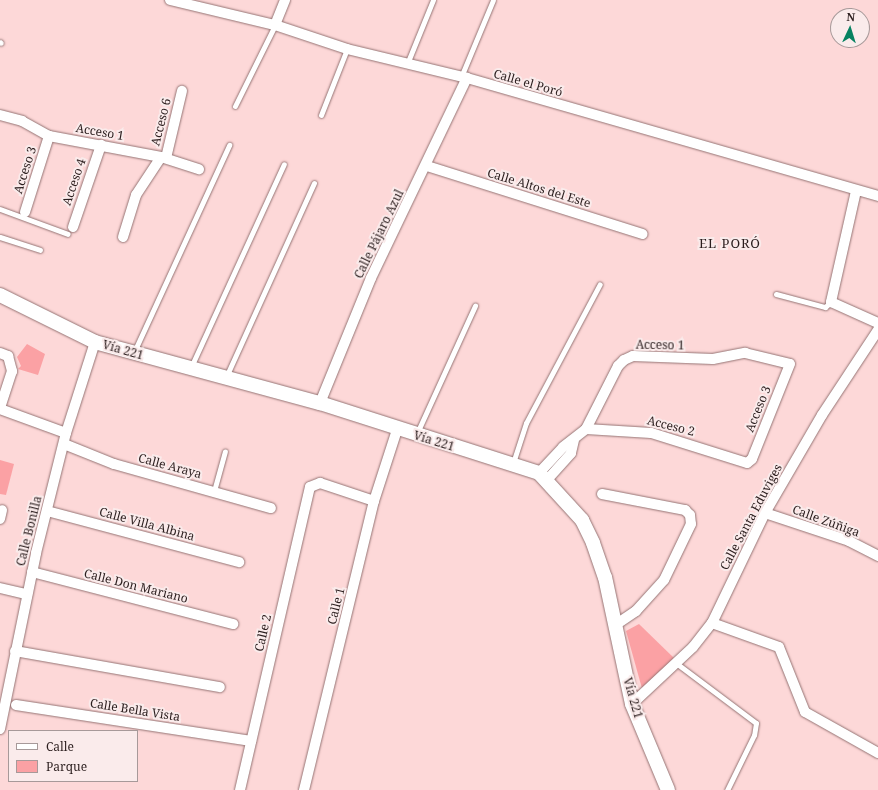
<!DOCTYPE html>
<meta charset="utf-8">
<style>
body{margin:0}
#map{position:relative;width:878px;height:790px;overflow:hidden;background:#fdd8d8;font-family:"Noto Serif",serif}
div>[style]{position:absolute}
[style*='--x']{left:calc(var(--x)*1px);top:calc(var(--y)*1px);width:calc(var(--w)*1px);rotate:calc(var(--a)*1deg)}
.green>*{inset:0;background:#fba1a4}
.roads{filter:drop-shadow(0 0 1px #957474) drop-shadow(0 0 1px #957474)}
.lane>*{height:5px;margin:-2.5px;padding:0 2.5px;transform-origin:2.5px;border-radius:2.5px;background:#fff}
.street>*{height:10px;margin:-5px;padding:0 5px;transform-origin:5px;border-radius:5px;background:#fff}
.secondary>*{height:14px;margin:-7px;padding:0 7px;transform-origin:7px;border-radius:7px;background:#fff}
span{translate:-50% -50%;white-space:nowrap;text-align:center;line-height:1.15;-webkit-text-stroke:4px #faebeb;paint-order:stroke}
.street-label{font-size:12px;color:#2b1e1e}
.neighbourhood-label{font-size:13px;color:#2b1e1e;letter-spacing:1px}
.legend{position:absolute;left:8px;top:730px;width:130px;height:52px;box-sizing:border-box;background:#faebeb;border:1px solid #a79999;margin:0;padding:5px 7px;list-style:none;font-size:12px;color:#2b1e1e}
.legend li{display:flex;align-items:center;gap:8px;height:20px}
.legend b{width:20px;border:1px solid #a79999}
.north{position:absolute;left:830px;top:8px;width:40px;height:40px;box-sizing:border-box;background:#faebeb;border:1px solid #a79999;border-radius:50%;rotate:4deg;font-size:11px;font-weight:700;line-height:16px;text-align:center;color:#2b1e1e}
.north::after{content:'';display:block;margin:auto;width:14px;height:18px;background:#078261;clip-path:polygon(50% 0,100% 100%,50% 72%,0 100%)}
</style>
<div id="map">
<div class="green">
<i style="clip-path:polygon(27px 344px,45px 354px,38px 375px,18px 369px,21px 366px,17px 357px)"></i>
<i style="clip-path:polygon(0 460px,14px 464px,6px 495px,0 494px)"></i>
<i style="clip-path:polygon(639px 624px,675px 659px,643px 692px,626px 631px)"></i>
</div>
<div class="roads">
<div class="lane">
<i style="--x:0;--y:42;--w:1;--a:45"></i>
<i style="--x:407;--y:64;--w:69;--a:-67.9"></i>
<i style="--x:461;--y:77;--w:83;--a:-67.4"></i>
<i style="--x:235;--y:106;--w:90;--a:-63.7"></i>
<i style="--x:321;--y:115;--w:71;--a:-68.5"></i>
<i style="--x:0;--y:209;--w:72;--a:20.2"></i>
<i style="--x:0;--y:237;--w:42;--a:18"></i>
<i style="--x:776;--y:294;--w:51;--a:14.9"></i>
<i style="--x:825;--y:307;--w:8;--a:-40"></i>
<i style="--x:134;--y:352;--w:228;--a:-65.3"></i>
<i style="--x:191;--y:367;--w:223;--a:-65.4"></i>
<i style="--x:226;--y:377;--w:213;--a:-65.6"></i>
<i style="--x:417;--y:433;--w:140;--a:-65.5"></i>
<i style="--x:513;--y:463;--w:42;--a:-72"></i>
<i style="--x:526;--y:423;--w:157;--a:-62"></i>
<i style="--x:214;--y:491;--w:41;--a:-74.6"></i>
<i style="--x:676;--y:663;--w:100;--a:36.9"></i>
<i style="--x:756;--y:723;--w:12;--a:99"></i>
<i style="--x:754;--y:735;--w:61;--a:116.1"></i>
</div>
<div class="street">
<i style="--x:170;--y:0;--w:108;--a:13.4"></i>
<i style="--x:275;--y:25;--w:76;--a:18.4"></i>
<i style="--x:347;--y:49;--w:123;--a:13.6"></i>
<i style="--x:467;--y:78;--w:428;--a:16"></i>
<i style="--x:275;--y:25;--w:27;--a:-68"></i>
<i style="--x:0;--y:115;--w:23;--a:15"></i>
<i style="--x:22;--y:121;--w:31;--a:29"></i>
<i style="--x:49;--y:136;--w:114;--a:10.6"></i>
<i style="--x:161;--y:157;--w:40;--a:18"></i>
<i style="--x:166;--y:158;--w:69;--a:-76.6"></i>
<i style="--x:427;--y:166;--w:226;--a:17.5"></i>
<i style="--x:856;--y:191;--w:114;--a:102.7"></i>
<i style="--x:831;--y:302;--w:51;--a:24.1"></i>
<i style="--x:25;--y:212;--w:80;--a:-72.5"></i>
<i style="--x:73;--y:227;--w:87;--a:-71.1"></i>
<i style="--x:123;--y:237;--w:44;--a:-72.8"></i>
<i style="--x:136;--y:195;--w:45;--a:-56.7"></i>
<i style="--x:0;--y:353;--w:9;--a:21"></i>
<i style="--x:8;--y:356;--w:16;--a:75"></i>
<i style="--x:12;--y:371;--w:40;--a:108"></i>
<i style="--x:320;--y:403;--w:135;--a:-67.8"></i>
<i style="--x:371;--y:278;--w:222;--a:-64.4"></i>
<i style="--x:0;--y:409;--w:70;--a:20"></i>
<i style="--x:64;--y:444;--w:54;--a:21.8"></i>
<i style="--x:114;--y:464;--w:163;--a:15.7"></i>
<i style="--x:539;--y:473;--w:35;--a:-47"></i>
<i style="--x:563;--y:447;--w:29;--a:-38"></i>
<i style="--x:586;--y:429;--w:71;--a:-63.1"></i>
<i style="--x:618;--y:366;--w:8;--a:-45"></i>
<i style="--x:624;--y:360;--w:10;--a:-24"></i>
<i style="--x:633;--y:356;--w:80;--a:2.1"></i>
<i style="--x:713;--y:359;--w:33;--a:-11"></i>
<i style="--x:745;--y:353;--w:46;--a:13.7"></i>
<i style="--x:790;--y:364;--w:102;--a:111.8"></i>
<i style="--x:752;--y:459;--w:6;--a:141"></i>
<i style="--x:747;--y:463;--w:101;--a:-162.6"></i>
<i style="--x:651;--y:433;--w:65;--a:-176.5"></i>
<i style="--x:547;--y:480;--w:36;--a:-48"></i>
<i style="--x:571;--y:453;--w:13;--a:-77"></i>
<i style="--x:602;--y:494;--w:85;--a:10.9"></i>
<i style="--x:685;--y:510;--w:7;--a:45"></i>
<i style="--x:690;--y:515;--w:9;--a:84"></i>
<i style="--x:691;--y:524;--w:62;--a:115.7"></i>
<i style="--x:664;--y:580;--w:42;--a:132.1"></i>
<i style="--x:636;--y:611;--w:25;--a:146"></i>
<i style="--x:47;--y:511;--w:199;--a:14.9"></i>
<i style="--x:765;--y:513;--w:89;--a:18.4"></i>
<i style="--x:849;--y:541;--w:33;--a:27"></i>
<i style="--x:0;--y:519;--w:9;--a:-77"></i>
<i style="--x:32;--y:572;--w:208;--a:14.5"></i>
<i style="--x:0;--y:588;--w:28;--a:13"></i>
<i style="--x:712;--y:623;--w:71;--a:19.7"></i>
<i style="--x:779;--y:647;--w:70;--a:68.2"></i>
<i style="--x:805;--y:712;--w:84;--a:29.3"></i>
<i style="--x:15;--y:651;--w:208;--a:10"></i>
<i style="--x:632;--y:704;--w:83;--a:-43.1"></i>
<i style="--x:693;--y:647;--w:31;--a:-52"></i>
<i style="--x:712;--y:623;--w:122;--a:-64.3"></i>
<i style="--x:765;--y:513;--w:113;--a:-59.8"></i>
<i style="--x:822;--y:415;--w:102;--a:-56.6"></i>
<i style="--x:16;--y:705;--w:238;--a:8.7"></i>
<i style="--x:0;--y:729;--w:180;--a:-78.4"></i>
<i style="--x:36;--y:553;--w:124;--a:-76"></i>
<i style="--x:66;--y:433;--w:96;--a:-72.3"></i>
<i style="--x:240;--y:790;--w:311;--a:-77"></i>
<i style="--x:310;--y:487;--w:11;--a:-22"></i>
<i style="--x:320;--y:483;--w:57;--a:18.4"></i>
<i style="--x:304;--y:790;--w:297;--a:-76.4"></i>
<i style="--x:374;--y:501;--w:75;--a:-72.1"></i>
</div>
<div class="secondary">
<i style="--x:0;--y:295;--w:106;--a:26.3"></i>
<i style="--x:95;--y:342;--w:233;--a:15.2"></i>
<i style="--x:320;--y:403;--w:230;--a:17.7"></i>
<i style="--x:539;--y:473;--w:64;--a:47.5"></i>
<i style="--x:582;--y:520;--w:25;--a:64"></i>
<i style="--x:593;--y:543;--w:36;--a:71"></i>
<i style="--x:605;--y:577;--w:130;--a:78"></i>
<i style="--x:632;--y:704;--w:93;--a:67.3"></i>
</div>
</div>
<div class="street-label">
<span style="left:528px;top:83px;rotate:16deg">Calle el Poró</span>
<span style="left:161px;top:122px;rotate:-76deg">Acceso 6</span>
<span style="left:100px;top:132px;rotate:10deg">Acceso 1</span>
<span style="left:25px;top:170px;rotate:-72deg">Acceso 3</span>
<span style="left:74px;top:182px;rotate:-71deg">Acceso 4</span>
<span style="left:539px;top:188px;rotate:17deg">Calle Altos del Este</span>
<span style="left:379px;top:234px;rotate:-64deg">Calle Pájaro Azul</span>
<span style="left:660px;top:345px;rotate:1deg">Acceso 1</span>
<span style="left:123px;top:350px;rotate:16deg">Vía 221</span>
<span style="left:758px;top:409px;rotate:-68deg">Acceso 3</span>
<span style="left:671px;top:426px;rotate:14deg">Acceso 2</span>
<span style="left:434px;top:441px;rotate:17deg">Vía 221</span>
<span style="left:170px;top:466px;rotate:15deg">Calle Araya</span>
<span style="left:751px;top:517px;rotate:-62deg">Calle Santa Eduviges</span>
<span style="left:826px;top:521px;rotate:20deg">Calle Zúñiga</span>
<span style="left:147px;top:524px;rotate:15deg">Calle Villa Albina</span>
<span style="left:29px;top:531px;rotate:-76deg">Calle Bonilla</span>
<span style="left:136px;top:586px;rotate:14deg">Calle Don Mariano</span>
<span style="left:336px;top:606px;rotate:-76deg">Calle 1</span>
<span style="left:263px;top:633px;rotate:-77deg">Calle 2</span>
<span style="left:633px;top:698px;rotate:74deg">Vía 221</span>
<span style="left:135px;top:710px;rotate:9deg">Calle Bella Vista</span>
</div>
<div class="neighbourhood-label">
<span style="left:730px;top:243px">EL PORÓ</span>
</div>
<ul class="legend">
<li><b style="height:5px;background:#fff"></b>Calle</li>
<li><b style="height:11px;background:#fba1a4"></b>Parque</li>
</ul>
<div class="north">N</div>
</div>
